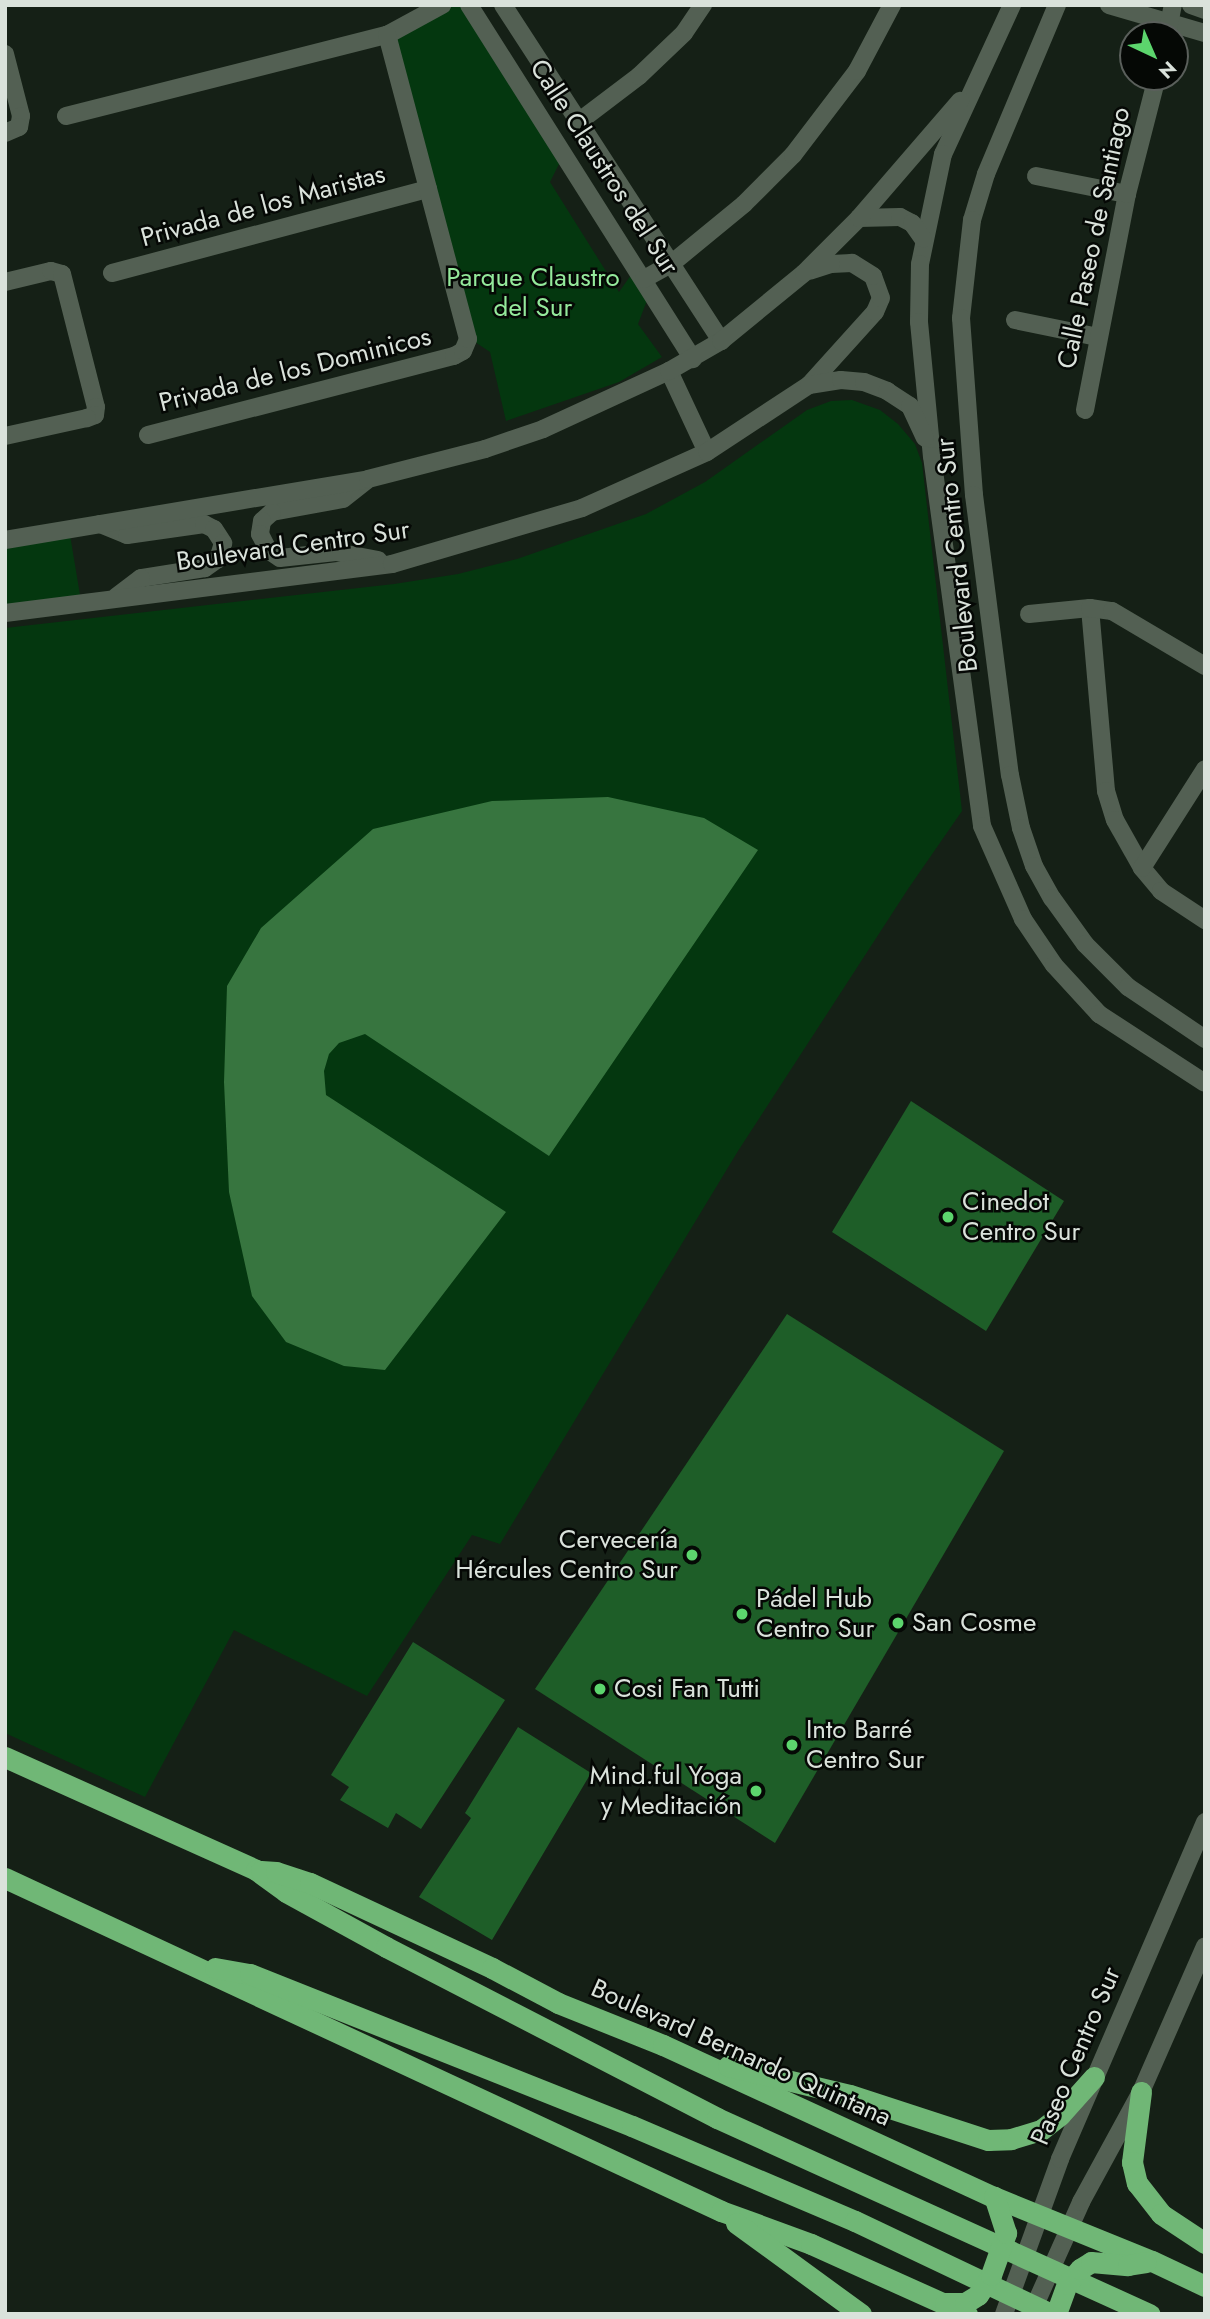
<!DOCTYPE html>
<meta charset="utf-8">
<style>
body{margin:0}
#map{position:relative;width:1210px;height:2319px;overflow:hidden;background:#152016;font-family:Jost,sans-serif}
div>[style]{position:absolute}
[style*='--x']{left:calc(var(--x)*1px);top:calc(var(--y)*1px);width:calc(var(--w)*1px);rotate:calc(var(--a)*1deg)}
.green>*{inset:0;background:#04370f}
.water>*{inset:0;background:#37753f}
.building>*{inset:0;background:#1e5e28}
.minor>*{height:18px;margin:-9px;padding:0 9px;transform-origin:9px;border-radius:9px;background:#536053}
.highway>*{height:21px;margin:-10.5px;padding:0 10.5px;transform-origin:10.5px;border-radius:10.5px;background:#70b776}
.dots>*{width:19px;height:19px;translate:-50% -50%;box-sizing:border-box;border:4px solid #050805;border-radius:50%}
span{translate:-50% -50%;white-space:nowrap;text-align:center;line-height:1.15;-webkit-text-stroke:5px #050805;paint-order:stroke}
.street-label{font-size:26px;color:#dae2db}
.park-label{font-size:26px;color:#94e99b}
.poi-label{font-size:26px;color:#dae2db}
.left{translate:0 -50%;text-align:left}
.right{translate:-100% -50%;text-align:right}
.frame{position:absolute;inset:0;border:7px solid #dae2db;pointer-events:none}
.north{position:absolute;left:1119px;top:21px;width:70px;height:70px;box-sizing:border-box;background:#050805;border:2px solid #5a5f5b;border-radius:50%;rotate:136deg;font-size:19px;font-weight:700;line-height:28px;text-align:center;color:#dae2db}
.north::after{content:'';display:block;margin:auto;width:24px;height:32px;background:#5cd56d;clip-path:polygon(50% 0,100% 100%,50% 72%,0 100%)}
</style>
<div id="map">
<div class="green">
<i style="clip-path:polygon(442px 5px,469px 5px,564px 154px,550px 182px,619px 292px,636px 268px,651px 290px,638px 324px,662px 357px,619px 382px,506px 421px,490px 352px,469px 338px,387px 35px)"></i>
<i style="clip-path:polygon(852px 400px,880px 410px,898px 424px,915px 444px,922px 463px,962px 811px,908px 889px,738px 1151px,500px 1544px,472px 1535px,367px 1696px,234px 1630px,145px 1797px,5px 1733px,5px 628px,394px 584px,458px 574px,517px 559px,646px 514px,705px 482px,807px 410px,831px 401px)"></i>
<i style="clip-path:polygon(69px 529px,81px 601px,5px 613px,5px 540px)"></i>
</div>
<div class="water">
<i style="clip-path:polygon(608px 797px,704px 818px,758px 850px,549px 1156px,365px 1034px,339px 1043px,329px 1054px,324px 1071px,326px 1095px,506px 1212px,385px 1370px,344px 1366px,286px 1342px,252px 1296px,229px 1192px,224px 1082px,227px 986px,261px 928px,373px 829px,492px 801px)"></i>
</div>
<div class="building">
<i style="clip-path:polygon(911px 1101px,1064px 1201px,986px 1331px,832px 1232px)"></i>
<i style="clip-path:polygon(787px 1314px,1004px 1451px,775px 1843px,535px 1689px)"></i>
<i style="clip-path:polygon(413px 1642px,505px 1700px,421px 1829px,396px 1813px,388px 1828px,340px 1800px,349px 1787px,331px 1775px)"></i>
<i style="clip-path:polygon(518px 1727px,591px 1773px,492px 1940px,419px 1897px,471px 1818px,465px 1813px)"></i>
</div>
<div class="minor">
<i style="--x:469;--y:5;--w:419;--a:57.7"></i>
<i style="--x:503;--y:5;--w:401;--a:57"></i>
<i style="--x:1012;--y:5;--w:164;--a:114.8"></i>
<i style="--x:943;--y:154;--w:112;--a:101.8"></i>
<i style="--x:920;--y:264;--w:58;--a:91"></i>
<i style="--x:919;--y:322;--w:135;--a:84.5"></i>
<i style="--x:932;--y:456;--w:373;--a:82.3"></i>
<i style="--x:982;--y:826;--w:102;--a:66.2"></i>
<i style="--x:1023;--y:919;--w:55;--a:56"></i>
<i style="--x:1054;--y:965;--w:67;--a:47.4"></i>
<i style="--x:1099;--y:1014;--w:126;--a:33.1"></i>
<i style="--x:1057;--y:5;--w:183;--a:112.8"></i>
<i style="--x:986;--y:174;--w:48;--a:106.9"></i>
<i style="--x:972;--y:220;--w:99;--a:96.4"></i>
<i style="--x:961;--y:318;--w:177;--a:85.8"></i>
<i style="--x:974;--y:495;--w:282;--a:82.7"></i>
<i style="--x:1010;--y:775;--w:54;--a:78.3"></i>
<i style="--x:1021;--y:828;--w:40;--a:71.1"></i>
<i style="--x:1034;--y:866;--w:37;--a:61"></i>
<i style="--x:1052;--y:898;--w:57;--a:54.3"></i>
<i style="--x:1085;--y:944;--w:61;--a:45"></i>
<i style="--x:1128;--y:987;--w:93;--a:34"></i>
<i style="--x:1109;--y:5;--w:100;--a:16.3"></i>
<i style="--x:1191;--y:5;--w:15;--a:20"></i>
<i style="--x:1167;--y:35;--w:31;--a:-79"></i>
<i style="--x:5;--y:54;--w:64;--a:75.5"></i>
<i style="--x:21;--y:116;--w:11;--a:100"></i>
<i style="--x:19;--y:127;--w:15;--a:157"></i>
<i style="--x:66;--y:116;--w:331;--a:-14.2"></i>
<i style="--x:387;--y:35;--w:63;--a:-28.6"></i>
<i style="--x:581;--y:120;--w:73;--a:-37.2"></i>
<i style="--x:639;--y:76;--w:62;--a:-43.7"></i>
<i style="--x:684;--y:33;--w:34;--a:-56"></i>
<i style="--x:1036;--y:176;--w:93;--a:11.2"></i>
<i style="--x:859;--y:218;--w:41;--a:-1.4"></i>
<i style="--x:900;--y:217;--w:13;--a:27"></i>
<i style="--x:912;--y:223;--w:19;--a:55"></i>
<i style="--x:112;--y:273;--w:327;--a:-14.9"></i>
<i style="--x:644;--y:279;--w:31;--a:-29"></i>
<i style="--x:671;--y:264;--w:94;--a:-39.4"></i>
<i style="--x:744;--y:204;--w:69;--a:-45"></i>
<i style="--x:793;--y:155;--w:106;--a:-52.7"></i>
<i style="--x:857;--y:71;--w:75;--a:-62.1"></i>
<i style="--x:5;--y:282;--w:47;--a:-13.4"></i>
<i style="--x:51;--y:271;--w:11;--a:15"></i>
<i style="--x:62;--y:274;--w:137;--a:75.7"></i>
<i style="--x:96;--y:407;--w:8;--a:97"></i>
<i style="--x:95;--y:415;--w:9;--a:159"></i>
<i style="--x:87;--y:418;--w:84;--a:167.6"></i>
<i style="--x:1015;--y:320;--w:85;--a:11.6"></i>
<i style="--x:669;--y:371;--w:89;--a:64.9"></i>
<i style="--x:809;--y:385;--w:98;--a:-47.9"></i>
<i style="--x:875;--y:312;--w:15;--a:-67"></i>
<i style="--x:881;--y:298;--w:23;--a:-110"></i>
<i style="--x:873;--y:276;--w:25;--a:-148"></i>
<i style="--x:852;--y:263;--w:21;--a:177"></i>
<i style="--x:831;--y:264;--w:22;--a:162"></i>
<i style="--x:1085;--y:410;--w:220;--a:-79"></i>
<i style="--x:1127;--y:194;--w:121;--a:-75.6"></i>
<i style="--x:148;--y:435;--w:316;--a:-14.5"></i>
<i style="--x:454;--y:356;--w:10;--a:-29"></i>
<i style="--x:463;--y:351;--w:13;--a:-67"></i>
<i style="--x:468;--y:339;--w:315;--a:-104.9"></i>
<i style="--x:366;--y:481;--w:29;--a:142"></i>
<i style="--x:343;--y:499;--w:72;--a:169.6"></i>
<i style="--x:272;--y:512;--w:13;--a:138"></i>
<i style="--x:262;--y:521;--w:13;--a:99"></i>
<i style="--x:260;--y:534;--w:18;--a:63"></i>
<i style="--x:268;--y:550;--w:14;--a:34"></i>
<i style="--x:280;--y:558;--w:56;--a:-6.1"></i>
<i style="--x:336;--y:552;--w:43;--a:10.8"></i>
<i style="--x:100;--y:524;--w:29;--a:22"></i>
<i style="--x:127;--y:535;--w:78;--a:-8.1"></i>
<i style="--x:204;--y:524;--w:11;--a:27"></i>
<i style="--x:214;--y:529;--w:17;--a:57"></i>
<i style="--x:223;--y:543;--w:17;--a:107"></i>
<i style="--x:218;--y:559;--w:16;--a:145"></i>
<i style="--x:205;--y:568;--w:65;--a:171.1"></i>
<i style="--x:141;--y:578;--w:31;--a:143"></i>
<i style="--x:5;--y:540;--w:368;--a:-9.5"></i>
<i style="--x:368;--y:479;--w:121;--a:-14.4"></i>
<i style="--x:485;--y:449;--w:61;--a:-19"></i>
<i style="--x:543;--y:429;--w:139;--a:-24.7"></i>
<i style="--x:669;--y:371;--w:60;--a:-30"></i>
<i style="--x:721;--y:341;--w:107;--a:-39.3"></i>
<i style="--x:804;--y:273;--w:78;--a:-45"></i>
<i style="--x:859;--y:218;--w:155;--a:-49.2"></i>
<i style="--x:1090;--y:608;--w:184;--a:85"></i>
<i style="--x:1106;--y:791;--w:30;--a:73"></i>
<i style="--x:1115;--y:820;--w:55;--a:60.6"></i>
<i style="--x:1142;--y:868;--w:30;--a:50"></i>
<i style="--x:1161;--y:891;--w:53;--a:33.4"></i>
<i style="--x:5;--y:613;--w:390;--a:-7.2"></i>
<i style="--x:392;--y:564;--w:198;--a:-16.4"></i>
<i style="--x:582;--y:508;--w:137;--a:-24.1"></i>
<i style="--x:707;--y:452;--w:122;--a:-33.3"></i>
<i style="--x:809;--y:385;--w:32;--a:-9"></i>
<i style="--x:841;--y:380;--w:23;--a:5"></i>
<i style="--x:864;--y:382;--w:25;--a:21"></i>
<i style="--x:887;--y:391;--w:27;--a:33"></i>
<i style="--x:910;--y:406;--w:35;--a:65"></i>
<i style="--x:1029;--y:614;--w:61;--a:-5.6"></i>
<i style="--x:1090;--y:608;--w:22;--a:8"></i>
<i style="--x:1112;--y:611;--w:108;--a:30.6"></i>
<i style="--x:1142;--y:868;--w:117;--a:-57.5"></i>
<i style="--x:1004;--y:2314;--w:165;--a:-70.1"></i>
<i style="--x:1060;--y:2159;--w:367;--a:-66.7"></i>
<i style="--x:1031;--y:2314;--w:123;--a:-65.9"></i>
<i style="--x:1081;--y:2202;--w:125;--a:-61.4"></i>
<i style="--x:1141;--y:2092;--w:159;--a:-66.3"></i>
</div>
<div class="highway">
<i style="--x:5;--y:1757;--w:275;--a:24.2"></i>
<i style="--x:256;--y:1870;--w:37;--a:36"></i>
<i style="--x:286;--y:1892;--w:114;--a:28.8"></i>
<i style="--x:386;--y:1947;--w:373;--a:27.3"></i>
<i style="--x:717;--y:2118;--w:475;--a:24.4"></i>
<i style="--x:261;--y:1871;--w:15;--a:4"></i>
<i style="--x:276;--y:1872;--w:36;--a:18"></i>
<i style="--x:310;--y:1883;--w:201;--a:25"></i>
<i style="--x:492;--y:1968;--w:75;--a:27.9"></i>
<i style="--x:558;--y:2003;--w:113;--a:21.8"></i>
<i style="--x:663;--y:2045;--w:364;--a:24.7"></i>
<i style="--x:994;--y:2197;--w:170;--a:22.1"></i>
<i style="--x:1152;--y:2261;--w:59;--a:25.3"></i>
<i style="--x:5;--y:1878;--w:790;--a:24.94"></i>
<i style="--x:721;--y:2211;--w:96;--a:20.1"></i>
<i style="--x:811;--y:2244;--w:171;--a:24.2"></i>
<i style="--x:215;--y:1968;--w:36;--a:10"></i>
<i style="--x:250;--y:1974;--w:411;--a:21.7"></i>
<i style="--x:632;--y:2126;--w:242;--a:23.1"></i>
<i style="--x:855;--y:2221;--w:217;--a:25.4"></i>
<i style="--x:728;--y:2066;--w:125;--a:13.4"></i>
<i style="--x:850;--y:2095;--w:145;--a:18.1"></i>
<i style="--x:988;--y:2140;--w:23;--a:-2"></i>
<i style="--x:1011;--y:2139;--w:31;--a:-17"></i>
<i style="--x:1041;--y:2130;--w:24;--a:-38"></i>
<i style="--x:1060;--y:2115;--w:51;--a:-48.2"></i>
<i style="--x:1141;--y:2092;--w:71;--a:97.3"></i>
<i style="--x:1132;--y:2162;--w:22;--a:77"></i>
<i style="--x:1137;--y:2183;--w:39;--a:52"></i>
<i style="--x:1161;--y:2214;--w:53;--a:33.4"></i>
<i style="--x:736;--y:2223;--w:155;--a:36.1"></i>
<i style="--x:945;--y:2303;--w:20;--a:0"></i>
<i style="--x:965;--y:2303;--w:15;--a:-32"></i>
<i style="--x:978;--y:2295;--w:24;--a:-57"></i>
<i style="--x:991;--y:2275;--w:45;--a:-70.3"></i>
<i style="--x:1006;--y:2233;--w:38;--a:-108"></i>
<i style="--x:1056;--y:2314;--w:32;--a:-70"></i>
<i style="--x:1067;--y:2284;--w:20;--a:-49"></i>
<i style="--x:1080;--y:2269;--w:13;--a:-32"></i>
<i style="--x:1091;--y:2262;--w:37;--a:5"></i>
<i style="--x:1128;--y:2265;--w:18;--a:-9"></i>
</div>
<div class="dots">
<i style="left:948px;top:1217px;background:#5cd56d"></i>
<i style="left:692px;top:1555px;background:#5cd56d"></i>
<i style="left:742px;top:1614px;background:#5cd56d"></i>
<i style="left:898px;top:1623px;background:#5cd56d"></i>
<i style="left:600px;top:1689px;background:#5cd56d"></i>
<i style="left:792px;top:1745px;background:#5cd56d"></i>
<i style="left:756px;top:1791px;background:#5cd56d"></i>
</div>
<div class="street-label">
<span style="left:604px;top:167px;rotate:57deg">Calle Claustros del Sur</span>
<span style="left:263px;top:206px;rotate:-15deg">Privada de los Maristas</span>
<span style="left:1094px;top:238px;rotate:-78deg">Calle Paseo de Santiago</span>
<span style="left:295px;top:370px;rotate:-14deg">Privada de los Dominicos</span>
<span style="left:293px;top:546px;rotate:-8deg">Boulevard Centro Sur</span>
<span style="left:957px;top:555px;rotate:-96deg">Boulevard Centro Sur</span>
<span style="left:741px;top:2053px;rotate:24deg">Boulevard Bernardo Quintana</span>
<span style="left:1076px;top:2056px;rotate:-67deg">Paseo Centro Sur</span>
</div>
<div class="park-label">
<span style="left:533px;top:293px">Parque Claustro<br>del Sur</span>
</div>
<div class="poi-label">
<span class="left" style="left:962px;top:1217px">Cinedot<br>Centro Sur</span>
<span class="right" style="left:678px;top:1555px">Cervecería<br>Hércules Centro Sur</span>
<span class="left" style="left:756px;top:1614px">Pádel Hub<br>Centro Sur</span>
<span class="left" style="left:912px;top:1623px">San Cosme</span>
<span class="left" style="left:614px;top:1689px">Cosi Fan Tutti</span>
<span class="left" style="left:806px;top:1745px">Into Barré<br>Centro Sur</span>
<span class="right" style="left:742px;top:1791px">Mind.ful Yoga<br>y Meditación</span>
</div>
<div class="frame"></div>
<div class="north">N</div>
</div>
